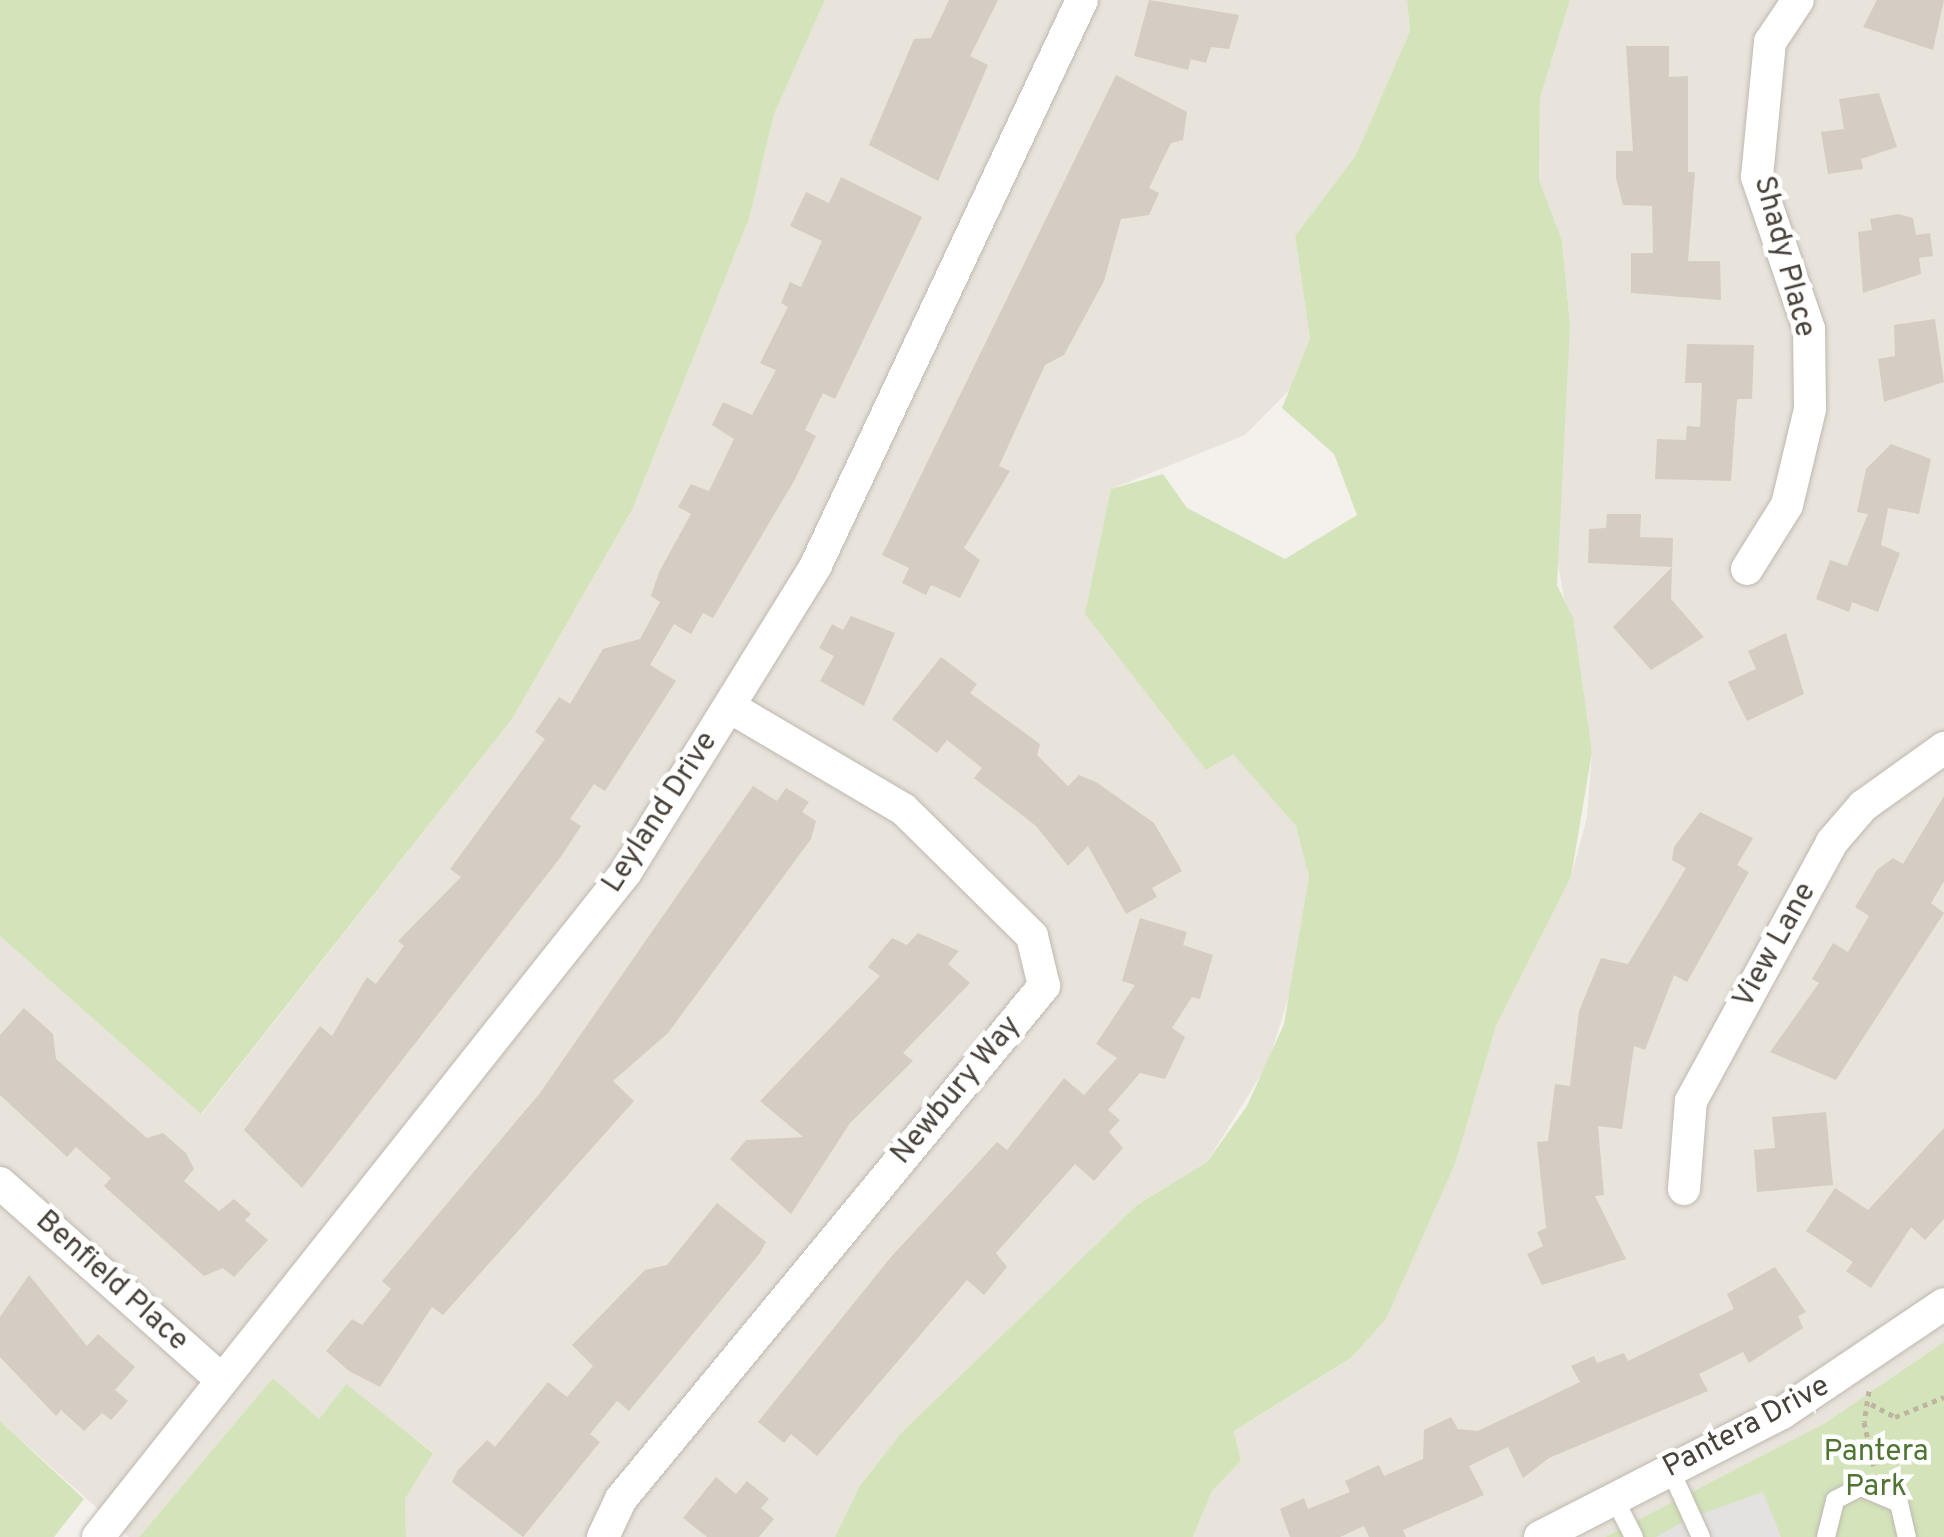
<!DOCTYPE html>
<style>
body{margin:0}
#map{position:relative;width:1944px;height:1537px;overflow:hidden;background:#f4f1ec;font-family:Overpass,sans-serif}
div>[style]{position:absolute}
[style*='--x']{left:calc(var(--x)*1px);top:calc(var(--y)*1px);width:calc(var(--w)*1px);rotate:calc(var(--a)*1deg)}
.residential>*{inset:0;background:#e8e3db}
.green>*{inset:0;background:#d3e4ba}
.parking>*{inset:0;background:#e4e2e0}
.building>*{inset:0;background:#d5cdc3}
.path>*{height:5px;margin-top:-2.5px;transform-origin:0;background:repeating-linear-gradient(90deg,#bfb3a2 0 5px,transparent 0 10px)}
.roads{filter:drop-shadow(0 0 2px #bfb8af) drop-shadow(0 0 2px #bfb8af)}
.lane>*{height:18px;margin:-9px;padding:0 9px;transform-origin:9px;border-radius:9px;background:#fff}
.street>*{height:32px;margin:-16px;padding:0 16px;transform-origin:16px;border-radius:16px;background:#fff}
span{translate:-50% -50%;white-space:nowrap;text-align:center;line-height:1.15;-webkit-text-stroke:9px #fff;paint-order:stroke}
.street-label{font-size:30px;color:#48423a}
.park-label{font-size:30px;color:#507533}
</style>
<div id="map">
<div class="residential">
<i style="clip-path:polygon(825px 0,1407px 0,1410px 31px,1356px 155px,1295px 236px,1310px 339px,1297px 382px,1245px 435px,1111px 489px,1207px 770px,1233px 753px,1296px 826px,1309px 877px,1304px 948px,1268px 1063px,1207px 1162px,1137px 1205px,902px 1432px,859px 1487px,835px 1537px,406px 1537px,405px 1499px,433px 1452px,345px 1385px,319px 1419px,273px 1378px,139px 1537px,129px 1537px,0 1421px,0 936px,202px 1114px,512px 719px,632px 510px,749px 219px,774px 114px)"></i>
<i style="clip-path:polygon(1570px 0,1944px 0,1944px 1342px,1825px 1423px,1605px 1537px,1193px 1537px,1212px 1491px,1241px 1461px,1234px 1431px,1350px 1359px,1386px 1319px,1455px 1164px,1496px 1026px,1571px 877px,1587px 817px,1592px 752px,1554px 542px,1570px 324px,1562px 241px,1539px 181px,1540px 98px)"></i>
</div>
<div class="green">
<i style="clip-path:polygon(0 0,825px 0,774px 114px,749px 219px,632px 510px,512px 719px,201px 1114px,0 936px)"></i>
<i style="clip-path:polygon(1407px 0,1570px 0,1540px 98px,1539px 180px,1562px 241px,1570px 324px,1557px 585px,1573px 618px,1592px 752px,1571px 877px,1496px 1026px,1455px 1164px,1386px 1319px,1351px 1358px,1234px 1431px,1241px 1461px,1212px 1491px,1193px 1537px,835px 1537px,859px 1487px,902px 1432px,1137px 1205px,1207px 1162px,1247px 1106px,1284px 1024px,1309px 877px,1296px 826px,1233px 754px,1206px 770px,1085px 614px,1111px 489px,1163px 474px,1187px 508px,1285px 559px,1357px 515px,1334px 454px,1282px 408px,1310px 339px,1295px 236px,1356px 155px,1410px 31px)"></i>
<i style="clip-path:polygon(1944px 1342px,1944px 1537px,1605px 1537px,1825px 1423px)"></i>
<i style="clip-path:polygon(273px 1378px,319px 1419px,346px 1384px,433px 1453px,405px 1499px,406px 1537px,139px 1537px)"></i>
<i style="clip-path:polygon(0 1421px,84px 1499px,54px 1537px,0 1537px)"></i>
</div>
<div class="parking">
<i style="clip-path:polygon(1763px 1492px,1781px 1537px,1656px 1537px,1690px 1518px)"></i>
</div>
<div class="building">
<i style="clip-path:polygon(949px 0,998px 0,970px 56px,988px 65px,938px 181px,869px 145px,914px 39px,931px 38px)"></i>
<i style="clip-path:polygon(1149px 0,1239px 15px,1229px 49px,1211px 47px,1206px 63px,1191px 59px,1188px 70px,1134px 56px)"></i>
<i style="clip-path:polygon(1877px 0,1944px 0,1933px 50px,1863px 27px)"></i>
<i style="clip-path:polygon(1626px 46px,1669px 46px,1669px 77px,1688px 76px,1688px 172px,1695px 172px,1688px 261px,1720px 261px,1721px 300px,1631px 293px,1631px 253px,1653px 253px,1652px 206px,1623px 205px,1616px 178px,1616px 151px,1633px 151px)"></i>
<i style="clip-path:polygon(1116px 75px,1187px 112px,1183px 140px,1171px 143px,1149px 188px,1159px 193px,1149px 215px,1121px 219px,1104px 281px,1064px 355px,1045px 365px,999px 466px,1010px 471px,964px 548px,980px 560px,960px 598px,931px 585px,926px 595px,902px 583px,909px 568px,882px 555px)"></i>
<i style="clip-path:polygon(1879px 93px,1897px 147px,1861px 159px,1863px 169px,1828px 174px,1821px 132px,1844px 129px,1839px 99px)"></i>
<i style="clip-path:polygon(841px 177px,922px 217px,835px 399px,823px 393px,805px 430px,816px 436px,794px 481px,713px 618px,703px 613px,691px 634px,674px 624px,650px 665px,676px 681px,605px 791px,594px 784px,570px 819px,581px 826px,560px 858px,302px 1188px,244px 1130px,320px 1026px,332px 1036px,367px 977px,376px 984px,404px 946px,398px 941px,461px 877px,450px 869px,545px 739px,535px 732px,559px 697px,570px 704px,603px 649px,640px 639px,660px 602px,651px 596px,659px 572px,691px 514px,678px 507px,691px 484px,709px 491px,734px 439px,712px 425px,723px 402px,752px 415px,776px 370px,760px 363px,788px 307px,781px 303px,790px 282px,801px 287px,822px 241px,790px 226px,806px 192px,829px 203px)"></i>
<i style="clip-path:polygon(1898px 214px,1913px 218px,1916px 235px,1930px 233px,1933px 256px,1919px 258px,1921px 274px,1863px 293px,1858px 232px,1872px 230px,1870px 219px)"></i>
<i style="clip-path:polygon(1935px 319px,1944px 382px,1884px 402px,1878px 359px,1895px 356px,1894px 325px)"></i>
<i style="clip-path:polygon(1687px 344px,1754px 345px,1752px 399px,1737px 399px,1731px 481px,1655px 479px,1657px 439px,1686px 440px,1687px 426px,1700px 427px,1702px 383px,1685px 383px)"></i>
<i style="clip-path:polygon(1891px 444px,1931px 459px,1919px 514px,1888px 508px,1881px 545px,1900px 553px,1878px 612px,1852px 602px,1849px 612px,1816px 599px,1830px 560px,1847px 566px,1868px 514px,1857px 512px,1866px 469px)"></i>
<i style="clip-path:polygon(1607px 514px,1641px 514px,1640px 537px,1673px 538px,1672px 567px,1588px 563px,1589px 529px,1606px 528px)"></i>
<i style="clip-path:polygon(1672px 567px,1671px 599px,1704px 637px,1651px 670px,1613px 627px)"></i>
<i style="clip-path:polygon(851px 616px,895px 633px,864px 706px,820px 681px,834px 656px,819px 648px,832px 624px,843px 630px)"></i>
<i style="clip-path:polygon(1786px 633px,1804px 694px,1747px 721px,1728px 682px,1756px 669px,1748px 651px)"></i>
<i style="clip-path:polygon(941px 657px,977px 684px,970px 693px,1040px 744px,1037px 755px,1068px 786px,1079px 775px,1096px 782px,1154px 823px,1182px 871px,1152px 888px,1157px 897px,1126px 914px,1088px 846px,1068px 866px,1036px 826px,974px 778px,982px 768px,947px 740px,937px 753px,892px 719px)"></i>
<i style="clip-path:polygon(753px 786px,777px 801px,786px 788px,809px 802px,802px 812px,816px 821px,811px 839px,668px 1033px,613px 1081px,634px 1101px,443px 1315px,432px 1307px,380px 1387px,349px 1371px,326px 1351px,352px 1319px,362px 1325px,391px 1289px,382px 1281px,540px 1093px)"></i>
<i style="clip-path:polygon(1944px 796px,1944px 881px,1931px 903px,1944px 913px,1836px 1080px,1770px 1052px,1819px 983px,1812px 979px,1833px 943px,1848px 952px,1869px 916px,1855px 907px,1877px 870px,1893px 858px,1903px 864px)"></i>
<i style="clip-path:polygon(1700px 812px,1753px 838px,1737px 865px,1749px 872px,1687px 982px,1674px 975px,1645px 1050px,1634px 1046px,1622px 1129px,1598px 1126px,1604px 1195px,1595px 1196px,1626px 1259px,1542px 1285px,1527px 1254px,1543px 1246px,1537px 1232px,1546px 1228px,1537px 1142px,1548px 1141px,1555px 1084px,1570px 1086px,1579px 1011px,1601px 958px,1628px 964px,1686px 868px,1672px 860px,1674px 847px)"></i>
<i style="clip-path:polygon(1140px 918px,1187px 932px,1183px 945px,1213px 955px,1200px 999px,1192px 997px,1172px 1028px,1185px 1037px,1165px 1079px,1140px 1073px,1108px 1110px,1120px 1120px,1109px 1132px,1123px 1148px,1094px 1181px,1075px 1164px,996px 1253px,1007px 1267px,984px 1295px,967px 1280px,817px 1456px,791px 1434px,784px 1443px,758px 1422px,891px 1257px,997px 1142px,1007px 1150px,1064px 1078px,1084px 1095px,1117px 1058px,1096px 1044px,1135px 985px,1122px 981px)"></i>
<i style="clip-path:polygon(918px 933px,959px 951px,948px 964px,970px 983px,903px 1053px,913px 1061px,850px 1123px,791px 1214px,730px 1159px,746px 1140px,803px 1137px,760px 1101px,880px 976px,868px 967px,892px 938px,907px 945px)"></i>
<i style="clip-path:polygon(24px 1008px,53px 1034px,56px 1059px,147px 1138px,163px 1133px,186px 1153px,194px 1169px,184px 1181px,219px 1211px,234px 1199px,251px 1214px,245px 1220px,268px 1240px,234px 1277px,223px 1268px,204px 1276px,104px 1186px,111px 1178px,76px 1147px,67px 1157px,0 1095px,0 1035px)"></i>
<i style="clip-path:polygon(1826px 1112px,1833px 1185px,1757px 1192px,1754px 1150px,1775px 1148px,1772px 1117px)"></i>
<i style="clip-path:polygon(1944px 1128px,1944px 1219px,1925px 1240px,1911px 1227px,1871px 1288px,1846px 1271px,1853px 1262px,1806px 1231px,1835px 1188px,1868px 1210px)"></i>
<i style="clip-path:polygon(717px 1203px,766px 1242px,760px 1253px,629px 1411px,617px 1401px,590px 1434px,600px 1442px,523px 1537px,452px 1482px,458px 1470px,487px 1440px,495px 1447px,548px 1382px,567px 1397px,593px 1366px,572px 1345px,645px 1270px,667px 1265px)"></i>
<i style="clip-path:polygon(1775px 1267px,1806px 1312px,1798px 1316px,1803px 1328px,1749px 1363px,1743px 1352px,1699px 1374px,1708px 1391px,1549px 1458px,1523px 1478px,1508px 1447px,1469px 1466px,1484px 1495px,1403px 1530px,1406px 1537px,1369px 1537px,1364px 1526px,1340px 1537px,1290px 1537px,1280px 1509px,1304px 1498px,1308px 1509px,1350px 1492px,1345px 1481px,1379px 1465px,1384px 1476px,1423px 1459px,1424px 1430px,1451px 1417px,1458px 1429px,1478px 1431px,1580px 1382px,1571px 1366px,1594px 1356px,1597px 1363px,1624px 1353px,1628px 1361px,1734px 1309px,1727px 1294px)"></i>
<i style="clip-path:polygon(29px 1275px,87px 1346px,98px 1334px,135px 1367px,115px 1390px,128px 1401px,111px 1420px,102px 1413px,84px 1431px,61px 1410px,56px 1416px,0 1357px,0 1317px)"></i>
<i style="clip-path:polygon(716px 1477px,736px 1494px,747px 1481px,769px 1499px,761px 1508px,774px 1519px,759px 1537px,707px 1537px,683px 1518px)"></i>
</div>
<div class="path">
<i style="--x:1869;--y:1391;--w:31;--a:99"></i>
<i style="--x:1864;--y:1422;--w:46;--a:77.5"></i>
<i style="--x:1871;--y:1404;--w:27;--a:28"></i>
<i style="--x:1895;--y:1417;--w:53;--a:-22.2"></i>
</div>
<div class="roads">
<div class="lane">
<i style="--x:1670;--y:1469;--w:75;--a:65.5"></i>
<i style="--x:1614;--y:1498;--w:44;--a:62.9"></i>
<i style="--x:1826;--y:1537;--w:38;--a:-76"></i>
<i style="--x:1835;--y:1500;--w:29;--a:-27"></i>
<i style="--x:1861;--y:1487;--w:41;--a:22.8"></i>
<i style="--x:1899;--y:1503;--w:35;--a:77"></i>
</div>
<div class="street">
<i style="--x:1747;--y:569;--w:75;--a:-58"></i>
<i style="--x:1787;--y:505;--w:99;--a:-76.5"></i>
<i style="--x:1810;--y:409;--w:80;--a:-90.7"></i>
<i style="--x:1809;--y:329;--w:161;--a:-108.9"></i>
<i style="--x:1757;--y:177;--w:136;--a:-84.5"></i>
<i style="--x:1770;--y:42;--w:50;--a:-56.3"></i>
<i style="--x:0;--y:1183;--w:297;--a:41.6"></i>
<i style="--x:1684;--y:1189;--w:88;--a:-85.5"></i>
<i style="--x:1691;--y:1101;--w:295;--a:-61.4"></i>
<i style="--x:1832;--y:842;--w:48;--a:-49.3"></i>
<i style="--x:1863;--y:806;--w:100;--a:-35.6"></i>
<i style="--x:98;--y:1537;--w:849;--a:-51.55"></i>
<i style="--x:626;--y:872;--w:361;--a:-58.2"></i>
<i style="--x:816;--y:565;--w:624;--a:-64.79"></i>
<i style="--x:603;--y:1537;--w:42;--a:-64.7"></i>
<i style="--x:621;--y:1499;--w:665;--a:-50.49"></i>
<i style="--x:1044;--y:986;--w:51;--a:-103.5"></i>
<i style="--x:1032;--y:936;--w:181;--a:-135.4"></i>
<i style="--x:903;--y:809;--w:201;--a:-149.5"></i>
<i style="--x:1540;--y:1537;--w:272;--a:-27.1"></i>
<i style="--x:1782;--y:1413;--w:195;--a:-33.9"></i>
</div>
</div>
<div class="street-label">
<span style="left:1783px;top:257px;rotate:75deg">Shady Place</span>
<span style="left:661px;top:813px;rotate:-57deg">Leyland Drive</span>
<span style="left:1776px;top:946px;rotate:-61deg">View Lane</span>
<span style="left:957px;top:1091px;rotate:-50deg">Newbury Way</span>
<span style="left:111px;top:1282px;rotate:42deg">Benfield Place</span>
<span style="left:1747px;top:1428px;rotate:-28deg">Pantera Drive</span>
</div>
<div class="park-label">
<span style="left:1876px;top:1470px">Pantera<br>Park</span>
</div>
</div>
